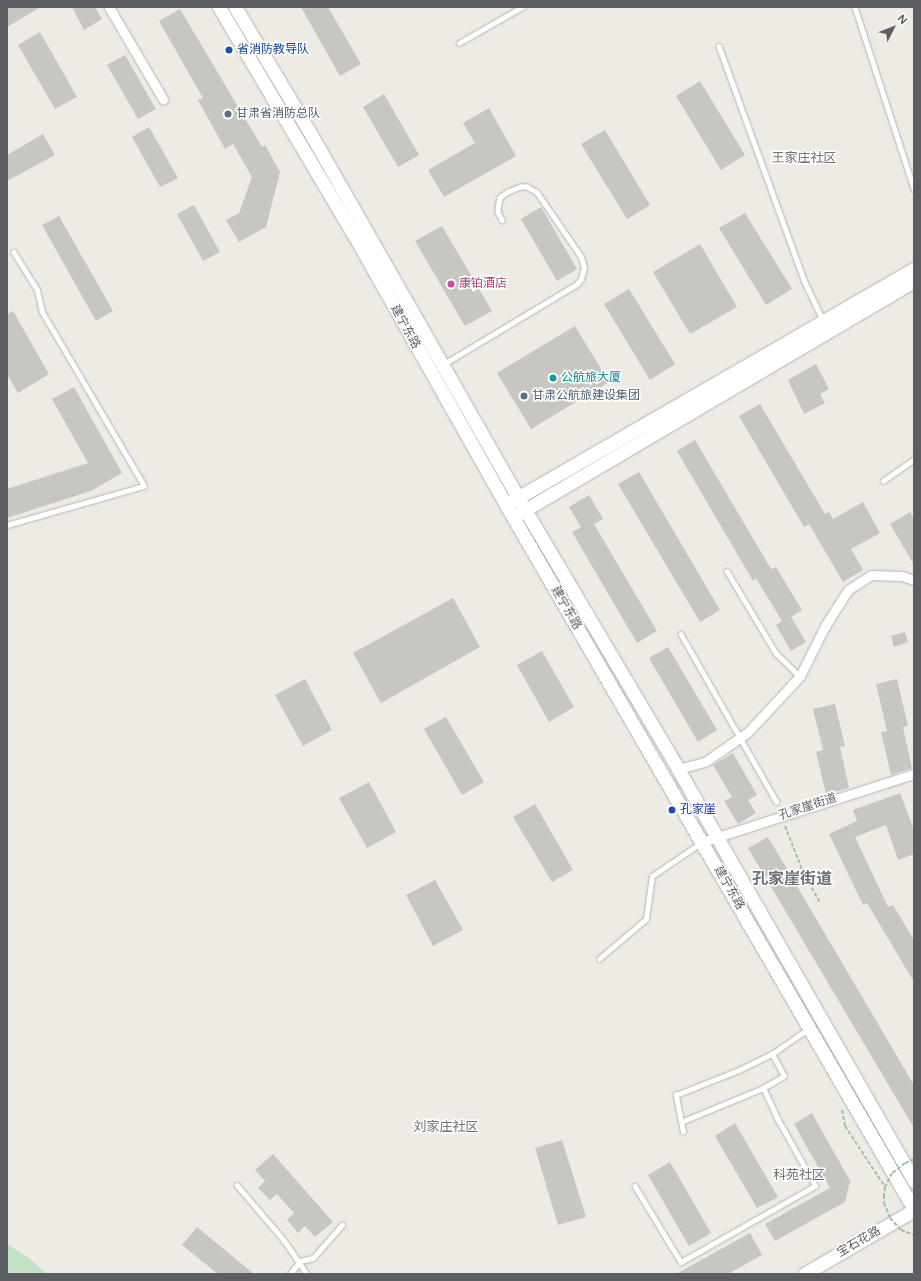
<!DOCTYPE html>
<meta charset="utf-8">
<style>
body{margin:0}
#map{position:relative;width:921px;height:1281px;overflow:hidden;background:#edebe4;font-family:Figtree,"Noto Sans SC",sans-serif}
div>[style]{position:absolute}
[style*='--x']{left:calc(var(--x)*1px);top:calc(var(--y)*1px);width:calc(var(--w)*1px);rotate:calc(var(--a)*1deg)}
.green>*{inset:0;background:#c2e2c4}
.building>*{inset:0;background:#c8c6c0}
.path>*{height:2px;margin-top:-1px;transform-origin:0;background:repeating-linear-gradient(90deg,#9cc2aa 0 4px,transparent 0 6px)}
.roads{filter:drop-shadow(0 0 1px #b4b5b9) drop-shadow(0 0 1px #b4b5b9)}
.lane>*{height:4.5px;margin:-2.25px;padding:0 2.25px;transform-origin:2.25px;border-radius:2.25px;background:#fff}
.street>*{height:9px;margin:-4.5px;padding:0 4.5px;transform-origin:4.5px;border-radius:4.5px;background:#fff}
.secondary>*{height:13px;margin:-6.5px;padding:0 6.5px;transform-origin:6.5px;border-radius:6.5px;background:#fff}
.path-bridge>*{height:2px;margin-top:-1px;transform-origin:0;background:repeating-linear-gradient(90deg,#9cc2aa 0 4px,transparent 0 6px)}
.dots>*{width:11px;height:11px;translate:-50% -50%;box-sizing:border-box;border:2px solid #fff;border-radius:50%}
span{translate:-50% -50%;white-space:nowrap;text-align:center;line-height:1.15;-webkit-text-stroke:3px #fff;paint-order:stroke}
.transit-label{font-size:12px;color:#164399}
.left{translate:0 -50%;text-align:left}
.service-label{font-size:12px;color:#4e5e75}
.hotel-label{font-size:12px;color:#b23c85}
.street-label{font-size:12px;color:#5c5e63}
.culture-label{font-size:12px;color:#0d838f}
.neighbourhood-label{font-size:13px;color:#6d7074}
.district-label{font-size:16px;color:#6d7074;font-weight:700}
.frame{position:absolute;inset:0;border:8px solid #5c5e63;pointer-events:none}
.north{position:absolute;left:873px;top:8px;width:40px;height:40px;-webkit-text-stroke:3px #fff;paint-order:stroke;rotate:48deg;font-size:11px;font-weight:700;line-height:16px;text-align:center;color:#5c5e63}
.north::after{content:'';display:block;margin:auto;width:14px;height:18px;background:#5c5e63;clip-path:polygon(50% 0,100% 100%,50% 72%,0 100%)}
</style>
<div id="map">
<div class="green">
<i style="clip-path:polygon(7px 1244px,29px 1258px,47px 1274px,7px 1274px)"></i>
</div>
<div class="building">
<i style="clip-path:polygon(7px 7px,41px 7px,7px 27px)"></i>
<i style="clip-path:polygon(72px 7px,95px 7px,102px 19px,84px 30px)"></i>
<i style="clip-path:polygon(301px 7px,328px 7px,361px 64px,340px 76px)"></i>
<i style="clip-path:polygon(180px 9px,262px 147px,265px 145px,280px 172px,266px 227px,239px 242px,226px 220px,239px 213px,252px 177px,233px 144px,225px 149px,198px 100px,203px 98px,159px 21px)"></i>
<i style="clip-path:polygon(40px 32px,77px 97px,55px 109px,18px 45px)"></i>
<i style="clip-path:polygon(125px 55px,156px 109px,138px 119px,107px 65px)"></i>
<i style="clip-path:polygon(700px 81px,745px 155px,721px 170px,676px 96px)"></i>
<i style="clip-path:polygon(384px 94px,419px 155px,398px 167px,363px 107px)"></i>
<i style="clip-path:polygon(489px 108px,516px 156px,444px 197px,428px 170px,475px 143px,463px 123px)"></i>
<i style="clip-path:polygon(149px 127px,178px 178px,160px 187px,132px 137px)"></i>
<i style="clip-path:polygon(605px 130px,650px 205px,627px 219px,581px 144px)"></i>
<i style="clip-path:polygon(43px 134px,55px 155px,7px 181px,7px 155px)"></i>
<i style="clip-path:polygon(194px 205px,220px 252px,203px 261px,177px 214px)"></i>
<i style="clip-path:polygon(541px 207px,577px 269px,557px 281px,521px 219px)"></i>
<i style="clip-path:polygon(745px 213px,792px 289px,766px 305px,719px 228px)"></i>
<i style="clip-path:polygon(59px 216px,113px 311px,96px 321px,42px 225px)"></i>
<i style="clip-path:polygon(442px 226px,492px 311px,465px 326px,415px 241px)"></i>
<i style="clip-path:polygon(700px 244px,737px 307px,690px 334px,653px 272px)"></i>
<i style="clip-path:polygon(629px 289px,675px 364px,650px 380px,604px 304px)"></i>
<i style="clip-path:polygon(13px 311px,49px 374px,18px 393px,7px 374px,7px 314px)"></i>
<i style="clip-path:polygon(575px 326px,609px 382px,531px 429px,497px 373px)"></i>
<i style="clip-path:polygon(816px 364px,829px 389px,820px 394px,825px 403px,804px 414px,788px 380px)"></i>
<i style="clip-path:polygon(74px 387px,122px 473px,91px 491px,7px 518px,7px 489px,88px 463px,52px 399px)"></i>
<i style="clip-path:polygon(760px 404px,825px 514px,829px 512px,833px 519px,863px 502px,880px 533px,851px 549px,863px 570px,843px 582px,809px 524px,804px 527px,739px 416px)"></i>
<i style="clip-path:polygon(695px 440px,771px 569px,776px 567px,802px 610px,791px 617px,806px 642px,791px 651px,776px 625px,782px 621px,756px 578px,753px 581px,677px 451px)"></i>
<i style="clip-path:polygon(639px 472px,720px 610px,700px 622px,618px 484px)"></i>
<i style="clip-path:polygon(589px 495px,603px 519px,594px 524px,657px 631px,637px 643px,572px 532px,581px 527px,569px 507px)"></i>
<i style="clip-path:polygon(910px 512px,914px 519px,914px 565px,890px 524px)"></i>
<i style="clip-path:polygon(453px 598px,480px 647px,381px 703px,353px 653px)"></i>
<i style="clip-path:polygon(905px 632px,908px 642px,894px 647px,891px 636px)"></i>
<i style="clip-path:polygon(668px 647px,717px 730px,698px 742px,649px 658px)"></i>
<i style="clip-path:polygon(542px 651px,574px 707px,549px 722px,517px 665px)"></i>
<i style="clip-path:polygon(305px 679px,332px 730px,303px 746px,275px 695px)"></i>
<i style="clip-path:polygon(897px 679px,908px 726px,903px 727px,912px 768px,891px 775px,881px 732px,887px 731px,876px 684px)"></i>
<i style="clip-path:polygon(835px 704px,845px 746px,840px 747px,849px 788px,826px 794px,816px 752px,823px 750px,813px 709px)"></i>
<i style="clip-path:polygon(446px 717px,484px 782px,462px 795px,424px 729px)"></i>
<i style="clip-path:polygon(733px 753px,757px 795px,748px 800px,756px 813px,738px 824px,724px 801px,732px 797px,713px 765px)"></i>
<i style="clip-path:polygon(369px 782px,396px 832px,367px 848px,339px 798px)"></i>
<i style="clip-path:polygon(900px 793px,914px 830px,914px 854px,898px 860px,886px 825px,855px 837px,888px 907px,893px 905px,914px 940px,914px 982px,867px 903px,863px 905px,829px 834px,857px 821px,853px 810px)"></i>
<i style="clip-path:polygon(535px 804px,573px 870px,552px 882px,513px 817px)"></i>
<i style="clip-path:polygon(768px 837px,914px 1085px,914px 1128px,748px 848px)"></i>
<i style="clip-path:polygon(435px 880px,463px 930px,433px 946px,406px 895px)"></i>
<i style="clip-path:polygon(812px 1113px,850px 1181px,845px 1202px,775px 1241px,765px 1224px,830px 1188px,794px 1124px)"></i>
<i style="clip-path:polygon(735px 1123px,778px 1197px,757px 1208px,715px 1136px)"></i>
<i style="clip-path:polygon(562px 1140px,586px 1217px,558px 1225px,535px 1148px)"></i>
<i style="clip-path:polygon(273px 1154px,333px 1222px,315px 1237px,305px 1226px,298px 1233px,287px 1220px,294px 1213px,277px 1194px,270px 1200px,258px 1188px,265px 1181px,255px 1170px)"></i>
<i style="clip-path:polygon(670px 1162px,711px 1233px,689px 1246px,648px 1175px)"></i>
<i style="clip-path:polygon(197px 1227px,254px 1274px,218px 1274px,182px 1245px)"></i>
<i style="clip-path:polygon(750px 1233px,762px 1255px,728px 1274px,676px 1274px)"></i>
</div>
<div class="path">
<i style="--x:785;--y:826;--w:49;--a:68.6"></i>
<i style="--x:803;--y:872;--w:35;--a:61"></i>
<i style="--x:842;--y:1110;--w:16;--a:79"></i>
<i style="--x:845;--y:1126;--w:73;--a:56.7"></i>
</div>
<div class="roads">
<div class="lane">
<i style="--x:855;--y:7;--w:191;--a:72"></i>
<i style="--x:459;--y:43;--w:73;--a:-29.7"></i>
<i style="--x:719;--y:46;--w:249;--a:70"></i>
<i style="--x:804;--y:280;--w:44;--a:64.6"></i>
<i style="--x:444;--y:364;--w:155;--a:-31"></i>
<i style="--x:577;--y:284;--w:6;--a:-51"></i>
<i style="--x:581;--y:279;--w:11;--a:-75"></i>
<i style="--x:584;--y:268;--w:11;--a:-105"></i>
<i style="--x:581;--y:257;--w:78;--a:-124.5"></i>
<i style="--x:537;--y:193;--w:12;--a:-149"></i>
<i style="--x:527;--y:187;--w:6;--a:180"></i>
<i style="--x:521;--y:187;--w:14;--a:159"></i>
<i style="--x:508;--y:192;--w:10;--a:143"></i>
<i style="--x:500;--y:198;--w:5;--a:101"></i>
<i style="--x:499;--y:203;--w:9;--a:96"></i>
<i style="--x:498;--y:212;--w:9;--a:63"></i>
<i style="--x:883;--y:481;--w:38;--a:-35"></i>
<i style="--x:7;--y:525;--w:142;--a:-15.9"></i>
<i style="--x:144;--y:486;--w:202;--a:-120.4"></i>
<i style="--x:42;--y:312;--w:23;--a:-103"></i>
<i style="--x:37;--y:290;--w:44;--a:-121.9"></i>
<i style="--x:727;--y:571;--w:96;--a:59.1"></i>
<i style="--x:776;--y:653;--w:33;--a:44"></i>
<i style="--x:681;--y:634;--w:193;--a:60.3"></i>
<i style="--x:599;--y:959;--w:62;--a:-40.4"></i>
<i style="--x:646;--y:919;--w:43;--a:-82.1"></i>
<i style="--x:652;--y:876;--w:59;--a:-34"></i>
<i style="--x:681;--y:1122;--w:89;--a:-22.5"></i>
<i style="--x:763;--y:1088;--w:24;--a:-30"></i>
<i style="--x:784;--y:1076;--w:25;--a:-119"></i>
<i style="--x:683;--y:1132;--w:38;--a:-101"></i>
<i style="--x:676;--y:1095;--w:68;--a:-21.6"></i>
<i style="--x:739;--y:1070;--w:37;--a:-26"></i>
<i style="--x:772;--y:1054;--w:44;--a:-34.8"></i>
<i style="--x:237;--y:1185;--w:72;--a:49.5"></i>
<i style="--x:284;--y:1240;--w:41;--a:55.9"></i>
<i style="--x:635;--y:1186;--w:89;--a:58.8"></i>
<i style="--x:681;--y:1262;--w:154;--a:-29.6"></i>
<i style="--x:815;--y:1186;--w:76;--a:-119.3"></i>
<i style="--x:778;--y:1120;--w:35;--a:-115"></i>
<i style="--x:290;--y:1274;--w:16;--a:-52"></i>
<i style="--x:300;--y:1261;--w:13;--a:-13"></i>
<i style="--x:313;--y:1258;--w:44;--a:-48.7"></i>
</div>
<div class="street">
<i style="--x:109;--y:7;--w:107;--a:59.6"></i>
<i style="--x:678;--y:769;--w:28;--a:-15"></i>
<i style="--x:705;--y:762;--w:52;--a:-34.9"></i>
<i style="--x:748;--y:732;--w:76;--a:-47.1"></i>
<i style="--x:800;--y:676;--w:56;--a:-63.4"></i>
<i style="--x:825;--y:626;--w:43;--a:-57.4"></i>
<i style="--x:848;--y:590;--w:27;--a:-33"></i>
<i style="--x:871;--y:575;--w:31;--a:2"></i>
<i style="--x:902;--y:576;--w:13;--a:18"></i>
<i style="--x:702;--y:842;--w:223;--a:-17.8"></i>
</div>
<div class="secondary">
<i style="--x:219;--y:7;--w:265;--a:59.4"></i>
<i style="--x:354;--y:235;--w:310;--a:60.6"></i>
<i style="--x:506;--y:505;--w:814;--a:59.91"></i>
<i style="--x:235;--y:7;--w:144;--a:59.2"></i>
<i style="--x:309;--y:131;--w:422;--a:60.3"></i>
<i style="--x:518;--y:498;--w:315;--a:59.4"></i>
<i style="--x:678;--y:769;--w:475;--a:60.2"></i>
<i style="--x:512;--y:501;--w:464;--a:-30"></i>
<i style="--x:518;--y:514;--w:459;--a:-30.5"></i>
<i style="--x:804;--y:1274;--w:127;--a:-30.2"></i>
</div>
</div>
<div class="path-bridge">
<i style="--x:914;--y:1159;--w:10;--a:156"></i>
<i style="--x:905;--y:1163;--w:16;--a:142"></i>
<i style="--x:892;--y:1173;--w:16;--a:117"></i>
<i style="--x:885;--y:1187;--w:8;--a:97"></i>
<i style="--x:884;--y:1195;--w:8;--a:90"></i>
<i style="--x:884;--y:1203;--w:16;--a:68"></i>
<i style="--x:890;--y:1218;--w:16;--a:47"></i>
<i style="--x:901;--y:1230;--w:14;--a:21"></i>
</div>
<div class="dots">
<i style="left:229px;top:50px;background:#1a4fb4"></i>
<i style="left:228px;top:114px;background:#5c6f8a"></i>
<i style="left:451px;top:284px;background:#d1479c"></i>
<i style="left:553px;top:378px;background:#0f9aa8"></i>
<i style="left:524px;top:396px;background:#5c6f8a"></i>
<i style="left:672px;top:810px;background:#1a4fb4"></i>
</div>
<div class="transit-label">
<span class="left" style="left:237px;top:50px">省消防教导队</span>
<span class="left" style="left:680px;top:810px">孔家崖</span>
</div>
<div class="service-label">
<span class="left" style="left:236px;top:114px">甘肃省消防总队</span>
<span class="left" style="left:532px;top:396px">甘肃公航旅建设集团</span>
</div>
<div class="hotel-label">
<span class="left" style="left:459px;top:284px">康铂酒店</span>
</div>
<div class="street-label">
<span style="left:405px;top:327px;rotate:61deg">建宁东路</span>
<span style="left:566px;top:608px;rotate:60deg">建宁东路</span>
<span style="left:808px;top:807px;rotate:-18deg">孔家崖街道</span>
<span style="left:729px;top:888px;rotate:60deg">建宁东路</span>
<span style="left:859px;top:1242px;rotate:-30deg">宝石花路</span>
</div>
<div class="culture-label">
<span class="left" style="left:561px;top:378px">公航旅大厦</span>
</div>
<div class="neighbourhood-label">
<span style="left:804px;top:158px">王家庄社区</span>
<span style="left:446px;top:1127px">刘家庄社区</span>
<span style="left:799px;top:1175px">科苑社区</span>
</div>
<div class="district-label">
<span style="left:792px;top:879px">孔家崖街道</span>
</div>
<div class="frame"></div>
<div class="north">N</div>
</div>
